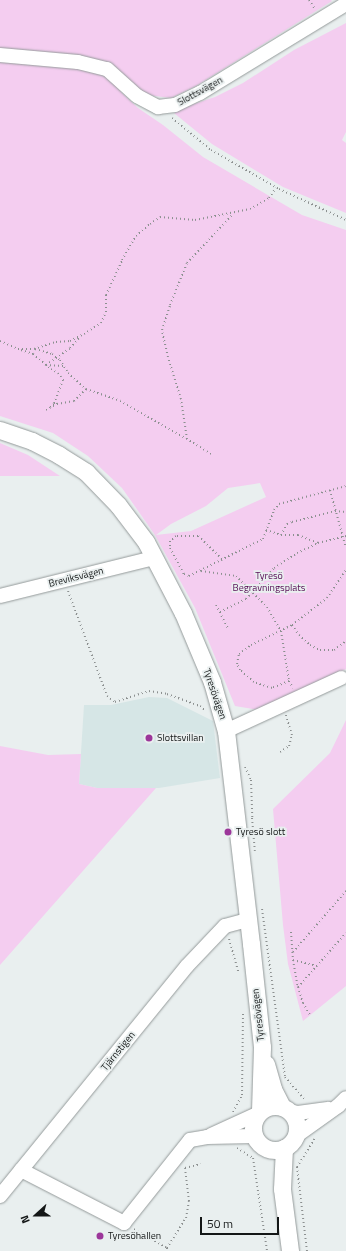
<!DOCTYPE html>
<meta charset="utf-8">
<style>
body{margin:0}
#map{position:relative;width:346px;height:1251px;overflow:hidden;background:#e9efef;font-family:"Titillium Web",sans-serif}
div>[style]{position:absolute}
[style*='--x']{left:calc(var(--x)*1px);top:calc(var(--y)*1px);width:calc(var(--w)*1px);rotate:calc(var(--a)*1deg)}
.built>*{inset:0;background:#d6e6e6}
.green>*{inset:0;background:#f4cdf0}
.path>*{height:2px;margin-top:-1px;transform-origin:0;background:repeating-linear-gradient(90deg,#8c9090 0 1px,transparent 0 4px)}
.roads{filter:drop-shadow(0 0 1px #949a9a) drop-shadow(0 0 1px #949a9a)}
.minor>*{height:14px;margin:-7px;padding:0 7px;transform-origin:7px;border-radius:7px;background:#fff}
.major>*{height:17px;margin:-8.5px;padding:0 8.5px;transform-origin:8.5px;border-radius:8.5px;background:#fff}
.major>.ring{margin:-8.5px;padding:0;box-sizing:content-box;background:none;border:17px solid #fff;border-radius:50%}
.dots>*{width:11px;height:11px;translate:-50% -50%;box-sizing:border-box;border:2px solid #e9efef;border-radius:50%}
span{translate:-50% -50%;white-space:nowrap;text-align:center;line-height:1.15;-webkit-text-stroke:3.5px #e9efef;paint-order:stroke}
.street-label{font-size:10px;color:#141717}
.park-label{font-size:10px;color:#570f56}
.poi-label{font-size:10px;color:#141717}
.left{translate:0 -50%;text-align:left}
.north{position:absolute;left:16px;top:1195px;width:40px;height:40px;-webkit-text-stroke:3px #e9efef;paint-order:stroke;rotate:249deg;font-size:11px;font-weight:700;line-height:16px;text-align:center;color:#141717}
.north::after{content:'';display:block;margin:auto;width:14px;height:18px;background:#141717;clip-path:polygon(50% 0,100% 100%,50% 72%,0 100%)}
.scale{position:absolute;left:200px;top:1217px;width:79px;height:18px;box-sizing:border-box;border:2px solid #141717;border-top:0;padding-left:5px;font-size:12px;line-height:14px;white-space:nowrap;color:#141717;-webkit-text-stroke:3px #e9efef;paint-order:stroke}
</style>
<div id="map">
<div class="built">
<i style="clip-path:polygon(149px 697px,167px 698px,213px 721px,220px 778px,159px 788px,97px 788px,79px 784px,84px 705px,111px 705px)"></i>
</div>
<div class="green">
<i style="clip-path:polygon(0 0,331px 0,332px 1px,196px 86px,171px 98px,139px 94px,111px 65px,0 49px)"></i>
<i style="clip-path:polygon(346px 23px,346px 132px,342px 140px,346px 143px,346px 213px,283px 187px,212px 144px,174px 113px,185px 107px,215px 97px,243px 83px,294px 50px)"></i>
<i style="clip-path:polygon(evenodd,0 61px,78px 67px,110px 78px,122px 93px,138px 108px,163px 125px,203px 157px,302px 215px,346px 230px,346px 669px,259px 710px,235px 706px,195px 608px,155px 535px,122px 488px,88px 456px,53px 433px,0 416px,0 61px,260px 483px,266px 497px,191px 531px,156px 535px,171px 524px,206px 506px,228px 488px,260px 483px)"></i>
<i style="clip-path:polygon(0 443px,28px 455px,60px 476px,0 476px)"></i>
<i style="clip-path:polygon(346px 720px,346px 986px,303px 1021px,288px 964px,283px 925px,273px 809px,330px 753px)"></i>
<i style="clip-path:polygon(0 746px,48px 755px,81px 754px,79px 784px,97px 788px,156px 788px,0 965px)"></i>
</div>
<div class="path">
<i style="--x:309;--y:0;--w:11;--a:56"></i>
<i style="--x:172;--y:118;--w:50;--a:39.4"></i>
<i style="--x:211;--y:150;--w:78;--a:29.8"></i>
<i style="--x:279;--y:189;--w:74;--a:24.8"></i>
<i style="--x:0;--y:341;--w:20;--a:24"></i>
<i style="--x:18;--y:349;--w:16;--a:0"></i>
<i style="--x:34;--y:349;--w:23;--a:-18"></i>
<i style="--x:56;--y:342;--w:14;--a:-4"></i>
<i style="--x:70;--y:341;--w:16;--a:-27"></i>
<i style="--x:84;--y:334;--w:20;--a:-33"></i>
<i style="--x:101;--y:323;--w:12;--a:-66"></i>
<i style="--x:106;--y:312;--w:17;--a:-90"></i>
<i style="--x:106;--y:295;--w:38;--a:-65"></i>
<i style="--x:122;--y:260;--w:28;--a:-60"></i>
<i style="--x:136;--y:236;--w:18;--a:-41"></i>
<i style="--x:150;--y:224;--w:12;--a:-35"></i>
<i style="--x:160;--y:217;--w:35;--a:5"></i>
<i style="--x:195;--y:220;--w:56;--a:-11.3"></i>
<i style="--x:250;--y:209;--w:22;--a:-30"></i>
<i style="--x:269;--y:198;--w:12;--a:-55"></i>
<i style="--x:35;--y:349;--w:18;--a:16"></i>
<i style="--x:52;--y:354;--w:10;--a:37"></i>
<i style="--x:60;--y:360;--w:15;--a:58"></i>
<i style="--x:68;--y:373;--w:24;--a:42"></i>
<i style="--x:21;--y:350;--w:13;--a:18"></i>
<i style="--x:33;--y:354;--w:23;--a:40"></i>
<i style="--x:51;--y:369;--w:8;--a:30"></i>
<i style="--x:58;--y:373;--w:9;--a:54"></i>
<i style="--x:63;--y:380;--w:26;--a:111"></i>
<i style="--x:54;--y:404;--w:5;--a:143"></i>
<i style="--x:63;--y:366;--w:17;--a:-177"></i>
<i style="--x:46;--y:365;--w:29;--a:-35"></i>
<i style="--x:70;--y:348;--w:15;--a:-48"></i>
<i style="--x:46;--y:410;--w:13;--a:-29"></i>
<i style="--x:57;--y:404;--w:17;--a:-10"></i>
<i style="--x:74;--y:401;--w:17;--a:-45"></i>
<i style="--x:86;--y:389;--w:36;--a:19"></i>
<i style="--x:120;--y:401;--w:77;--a:29.6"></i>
<i style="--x:211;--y:454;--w:28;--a:-148"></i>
<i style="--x:187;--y:439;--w:40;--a:-98.5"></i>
<i style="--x:181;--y:399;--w:44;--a:-107.2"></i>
<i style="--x:168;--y:357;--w:28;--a:-103"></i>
<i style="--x:162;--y:330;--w:26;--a:-72"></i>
<i style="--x:170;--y:305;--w:45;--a:-68"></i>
<i style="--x:187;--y:263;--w:67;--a:-46.8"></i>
<i style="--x:330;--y:490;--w:60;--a:74.6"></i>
<i style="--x:266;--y:530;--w:16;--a:18"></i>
<i style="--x:281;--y:535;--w:13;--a:-61"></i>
<i style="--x:287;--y:524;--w:5;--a:-22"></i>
<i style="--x:292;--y:522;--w:44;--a:-14.3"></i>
<i style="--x:335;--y:511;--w:11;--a:5"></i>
<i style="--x:281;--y:535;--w:17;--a:0"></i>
<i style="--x:298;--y:535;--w:22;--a:22"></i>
<i style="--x:222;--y:559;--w:33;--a:-136"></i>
<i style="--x:198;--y:536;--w:22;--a:180"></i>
<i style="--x:176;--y:536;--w:8;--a:140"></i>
<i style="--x:170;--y:541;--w:7;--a:90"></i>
<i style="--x:170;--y:548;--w:30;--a:62"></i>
<i style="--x:184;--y:574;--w:5;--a:22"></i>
<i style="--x:189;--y:576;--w:83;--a:-26.6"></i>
<i style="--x:263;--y:539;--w:31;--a:-69"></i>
<i style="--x:274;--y:510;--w:8;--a:-50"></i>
<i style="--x:279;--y:504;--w:69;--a:-15"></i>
<i style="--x:201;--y:571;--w:35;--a:8"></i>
<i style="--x:236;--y:576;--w:44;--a:45"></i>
<i style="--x:267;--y:607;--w:28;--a:60"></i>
<i style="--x:281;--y:631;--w:51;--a:80.9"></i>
<i style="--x:289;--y:681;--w:8;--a:60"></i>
<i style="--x:68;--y:591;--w:112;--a:69.6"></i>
<i style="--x:107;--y:696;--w:10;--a:37"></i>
<i style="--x:115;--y:702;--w:36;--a:-18"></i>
<i style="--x:149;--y:691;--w:18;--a:9"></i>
<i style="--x:167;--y:694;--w:35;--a:20"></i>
<i style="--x:200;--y:706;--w:6;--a:39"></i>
<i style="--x:216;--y:605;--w:27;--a:63"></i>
<i style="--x:220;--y:612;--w:29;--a:-27"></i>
<i style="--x:246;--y:599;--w:42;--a:-47.9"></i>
<i style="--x:274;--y:568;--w:27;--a:-33"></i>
<i style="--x:297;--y:553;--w:23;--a:-25"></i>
<i style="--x:318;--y:543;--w:29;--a:-14"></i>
<i style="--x:292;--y:625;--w:12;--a:55"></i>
<i style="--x:299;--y:635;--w:15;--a:42"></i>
<i style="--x:310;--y:645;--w:11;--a:27"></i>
<i style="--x:320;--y:650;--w:14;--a:0"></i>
<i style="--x:334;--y:650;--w:15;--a:-37"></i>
<i style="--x:289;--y:681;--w:18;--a:158"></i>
<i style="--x:272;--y:688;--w:19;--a:-162"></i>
<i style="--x:254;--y:682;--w:18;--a:-139"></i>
<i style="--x:240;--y:670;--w:7;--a:-117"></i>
<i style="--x:237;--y:664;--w:10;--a:-79"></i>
<i style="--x:239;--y:654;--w:15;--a:-37"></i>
<i style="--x:251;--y:645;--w:46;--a:-26"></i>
<i style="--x:292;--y:625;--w:44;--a:-37.6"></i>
<i style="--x:327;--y:598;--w:34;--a:-56"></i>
<i style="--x:280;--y:752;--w:11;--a:-34"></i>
<i style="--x:289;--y:746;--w:11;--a:-75"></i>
<i style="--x:292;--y:735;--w:21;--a:-107"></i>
<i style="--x:245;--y:767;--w:14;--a:65"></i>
<i style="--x:251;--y:780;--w:38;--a:88"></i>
<i style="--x:252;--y:818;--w:33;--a:85"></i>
<i style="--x:262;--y:909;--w:170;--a:82.2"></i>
<i style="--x:285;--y:1077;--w:30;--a:49"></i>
<i style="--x:291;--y:932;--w:28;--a:86"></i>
<i style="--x:293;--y:960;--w:27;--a:80"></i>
<i style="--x:298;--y:987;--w:17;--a:73"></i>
<i style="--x:303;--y:1003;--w:14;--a:60"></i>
<i style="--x:229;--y:939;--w:35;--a:74"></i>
<i style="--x:293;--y:952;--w:81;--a:-49"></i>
<i style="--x:293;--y:960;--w:25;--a:14"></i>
<i style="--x:298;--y:987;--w:72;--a:-48.4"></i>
<i style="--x:233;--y:1112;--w:19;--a:-62"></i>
<i style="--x:242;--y:1095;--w:84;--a:-89.3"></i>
<i style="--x:237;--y:1148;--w:19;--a:32"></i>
<i style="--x:253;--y:1158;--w:94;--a:81.4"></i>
<i style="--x:134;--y:1229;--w:38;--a:30"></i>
<i style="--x:167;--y:1248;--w:3;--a:90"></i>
<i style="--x:167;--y:1248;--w:36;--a:-58"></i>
<i style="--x:186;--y:1218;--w:17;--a:-80"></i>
<i style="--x:189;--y:1201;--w:33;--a:-97"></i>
<i style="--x:185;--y:1168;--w:16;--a:-14"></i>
<i style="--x:307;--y:1251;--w:85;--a:-96.8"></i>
<i style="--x:297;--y:1167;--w:34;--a:-58"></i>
</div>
<div class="roads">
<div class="minor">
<i style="--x:0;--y:55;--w:78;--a:5.1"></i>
<i style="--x:78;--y:62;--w:30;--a:14"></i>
<i style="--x:107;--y:69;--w:40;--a:42"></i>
<i style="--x:137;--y:96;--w:24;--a:28"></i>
<i style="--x:158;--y:107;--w:17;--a:-7"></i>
<i style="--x:175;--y:105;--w:28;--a:-26"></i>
<i style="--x:200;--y:93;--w:171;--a:-31.4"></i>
<i style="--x:0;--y:596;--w:158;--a:-13.9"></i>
<i style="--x:226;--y:731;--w:127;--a:-24.7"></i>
<i style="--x:289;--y:1111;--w:9;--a:13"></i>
<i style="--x:298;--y:1113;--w:30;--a:-8"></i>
<i style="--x:211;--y:1135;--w:51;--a:-24.5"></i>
<i style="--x:296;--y:1136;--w:52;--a:-35.5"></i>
<i style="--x:338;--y:1106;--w:11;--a:-45"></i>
<i style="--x:21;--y:1170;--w:116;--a:27.2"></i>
<i style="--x:124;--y:1223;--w:106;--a:-51.5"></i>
<i style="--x:190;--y:1140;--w:17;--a:-10"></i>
<i style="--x:207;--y:1137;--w:47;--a:-1.2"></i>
<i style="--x:0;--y:1196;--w:296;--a:-50.9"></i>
<i style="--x:187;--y:966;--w:55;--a:-46.5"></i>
<i style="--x:225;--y:926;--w:24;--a:-15"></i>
</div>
<div class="major">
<i style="--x:0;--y:430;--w:34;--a:19"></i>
<i style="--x:32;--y:441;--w:30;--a:27"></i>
<i style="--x:59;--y:455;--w:32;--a:32"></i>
<i style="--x:86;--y:472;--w:46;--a:45.9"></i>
<i style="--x:118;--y:505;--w:46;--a:52.9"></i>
<i style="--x:146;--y:542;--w:80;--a:62.5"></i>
<i style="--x:183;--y:613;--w:75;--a:67.2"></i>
<i style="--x:212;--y:682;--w:51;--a:74.1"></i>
<i style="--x:226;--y:731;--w:214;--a:83.3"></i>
<i style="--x:251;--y:944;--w:104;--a:83.9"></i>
<i style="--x:262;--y:1047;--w:64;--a:91.8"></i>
<i style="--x:266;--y:1064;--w:26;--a:74"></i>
<i style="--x:273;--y:1089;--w:20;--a:63"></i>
<i class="ring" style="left:253px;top:1106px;width:27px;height:27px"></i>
<i style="--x:284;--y:1148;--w:41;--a:92.8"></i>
<i style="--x:282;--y:1189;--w:63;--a:82.6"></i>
</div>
</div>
<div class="dots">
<i style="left:149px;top:738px;background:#9c369a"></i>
<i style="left:228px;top:832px;background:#9c369a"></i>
<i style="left:100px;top:1236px;background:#9c369a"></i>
</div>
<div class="street-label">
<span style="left:200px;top:91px;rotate:-29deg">Slottsvägen</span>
<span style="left:76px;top:577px;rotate:-14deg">Breviksvägen</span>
<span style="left:215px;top:694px;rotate:71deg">Tyresövägen</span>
<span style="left:258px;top:1015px;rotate:-96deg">Tyresövägen</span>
<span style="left:118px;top:1051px;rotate:-51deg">Tjärnstigen</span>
</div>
<div class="park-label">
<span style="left:269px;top:581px">Tyresö<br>Begravningsplats</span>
</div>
<div class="poi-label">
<span class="left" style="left:157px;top:738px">Slottsvillan</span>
<span class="left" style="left:236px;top:832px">Tyresö slott</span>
<span class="left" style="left:108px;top:1236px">Tyresöhallen</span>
</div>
<div class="north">N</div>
<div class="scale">50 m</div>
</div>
